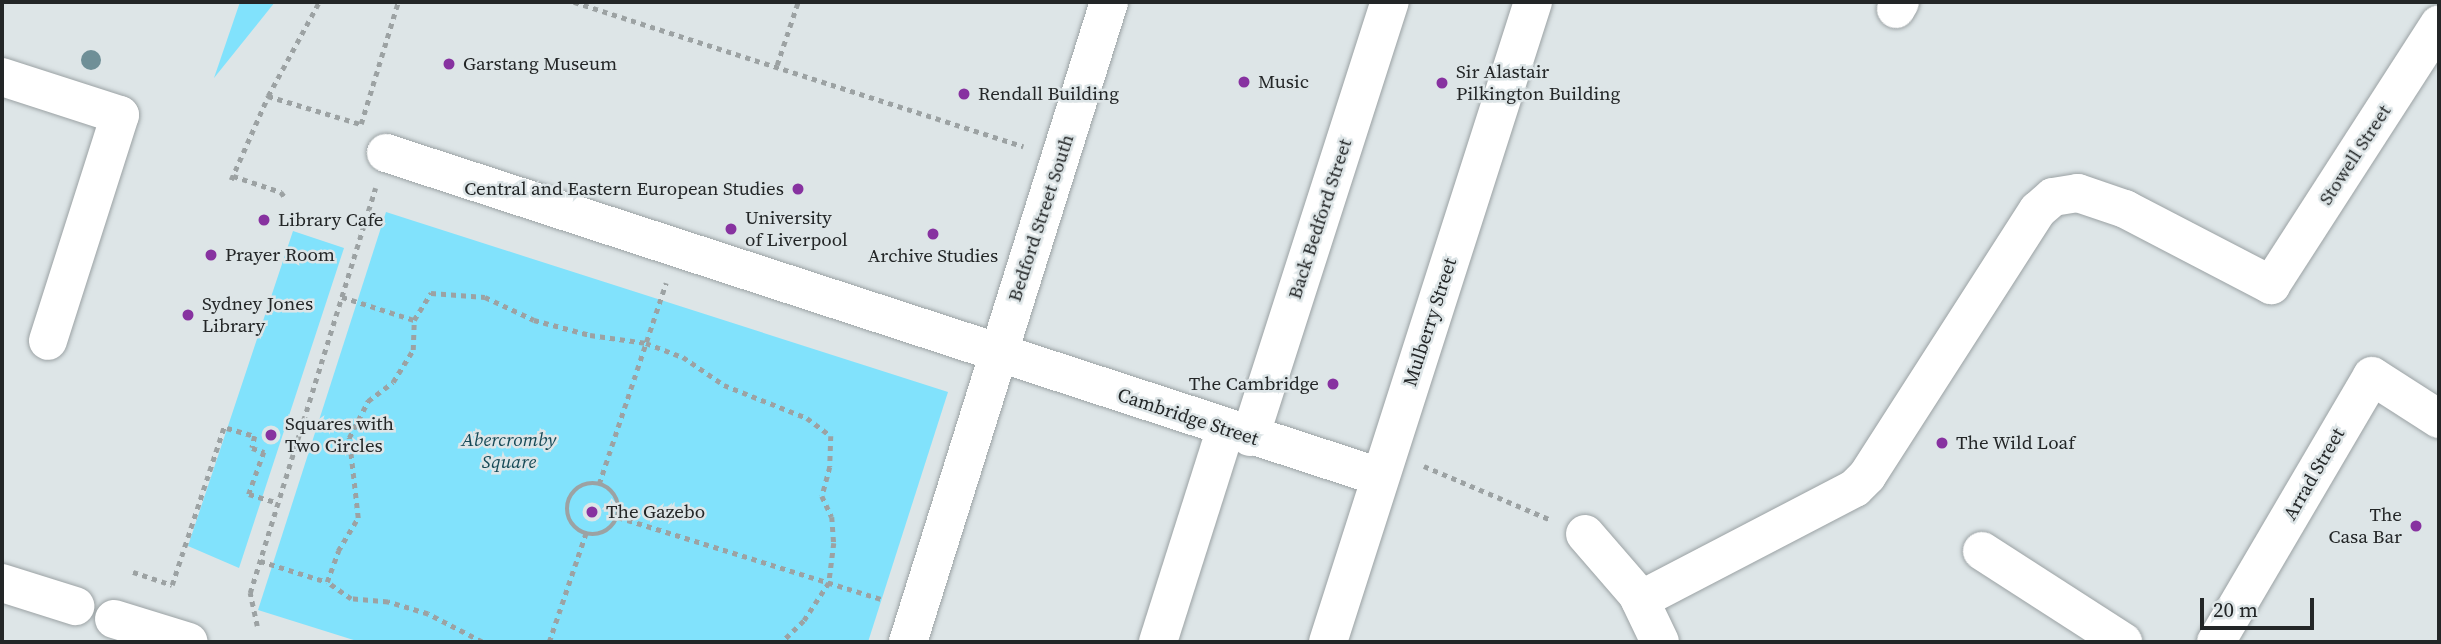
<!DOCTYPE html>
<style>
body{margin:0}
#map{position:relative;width:2441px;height:644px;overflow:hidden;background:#dde5e7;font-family:"Source Serif 4",serif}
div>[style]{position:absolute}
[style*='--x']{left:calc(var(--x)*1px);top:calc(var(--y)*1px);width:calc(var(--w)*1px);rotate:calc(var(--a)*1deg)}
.green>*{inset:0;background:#81e2fc}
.path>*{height:4.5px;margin-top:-2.25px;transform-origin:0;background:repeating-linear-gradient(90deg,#9ca2a3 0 5px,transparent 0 10px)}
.path>.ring{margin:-2.25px;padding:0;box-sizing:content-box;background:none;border:4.5px solid #9ca2a3;border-radius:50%}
.roads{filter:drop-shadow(0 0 2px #9ba2a4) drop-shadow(0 0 2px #9ba2a4)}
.minor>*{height:38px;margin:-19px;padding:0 19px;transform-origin:19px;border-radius:19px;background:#fff}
.trees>*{width:20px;height:20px;margin:-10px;border-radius:50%;background:#6f8f97}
.dots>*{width:19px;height:19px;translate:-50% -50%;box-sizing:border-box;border:4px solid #dde5e7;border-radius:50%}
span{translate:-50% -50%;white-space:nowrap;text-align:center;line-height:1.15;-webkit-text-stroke:5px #dde5e7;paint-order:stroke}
.poi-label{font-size:19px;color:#232627}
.left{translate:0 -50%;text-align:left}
.right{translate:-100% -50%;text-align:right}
.street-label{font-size:19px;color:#232627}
.park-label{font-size:19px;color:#154956;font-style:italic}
.frame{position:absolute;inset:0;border:4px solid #232627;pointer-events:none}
.scale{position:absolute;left:2200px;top:598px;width:114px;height:32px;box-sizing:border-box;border:4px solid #232627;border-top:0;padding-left:9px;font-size:21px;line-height:24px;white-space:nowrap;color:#232627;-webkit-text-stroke:5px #dde5e7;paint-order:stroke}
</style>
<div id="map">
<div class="green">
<i style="clip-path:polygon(240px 2px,275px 2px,214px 78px)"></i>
<i style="clip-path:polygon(386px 212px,948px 392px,868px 642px,360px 642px,258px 610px)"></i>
<i style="clip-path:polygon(293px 231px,344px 248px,239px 568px,188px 546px)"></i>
</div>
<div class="path">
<i style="--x:574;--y:2;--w:472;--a:17.8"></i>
<i style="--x:777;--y:65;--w:66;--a:-71.6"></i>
<i style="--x:268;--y:96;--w:97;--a:16.8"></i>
<i style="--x:361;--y:124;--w:127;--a:-73.1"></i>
<i style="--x:233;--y:176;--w:51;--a:18.4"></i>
<i style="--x:281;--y:192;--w:5;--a:53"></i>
<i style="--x:231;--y:180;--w:92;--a:-66.2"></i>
<i style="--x:268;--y:96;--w:107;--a:-61.5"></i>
<i style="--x:342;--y:297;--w:76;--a:17.7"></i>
<i style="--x:227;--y:428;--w:29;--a:16"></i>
<i style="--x:255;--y:436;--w:12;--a:104"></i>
<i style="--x:252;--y:448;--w:13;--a:18"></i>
<i style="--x:264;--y:452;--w:45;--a:109.7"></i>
<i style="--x:249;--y:494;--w:30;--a:17"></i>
<i style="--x:1424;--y:466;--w:138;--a:23"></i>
<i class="ring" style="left:567px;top:483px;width:47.5px;height:47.5px"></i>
<i style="--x:599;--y:484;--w:212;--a:-71.6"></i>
<i style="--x:618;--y:517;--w:276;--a:17.3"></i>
<i style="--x:260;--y:561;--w:70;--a:17.4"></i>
<i style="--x:133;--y:572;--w:41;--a:18.4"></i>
<i style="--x:172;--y:585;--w:166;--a:-71.8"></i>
<i style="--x:257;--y:626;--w:34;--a:-102"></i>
<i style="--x:250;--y:593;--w:424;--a:-72.8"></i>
<i style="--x:482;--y:642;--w:61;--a:-152.6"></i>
<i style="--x:428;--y:614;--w:42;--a:-163.3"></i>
<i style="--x:388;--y:602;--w:37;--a:-175"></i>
<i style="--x:351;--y:599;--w:29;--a:-145"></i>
<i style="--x:327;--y:582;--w:33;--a:-70"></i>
<i style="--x:338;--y:551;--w:39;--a:-59"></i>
<i style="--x:358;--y:518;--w:81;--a:-96.4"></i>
<i style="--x:349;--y:438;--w:42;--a:-62.8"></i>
<i style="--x:368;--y:401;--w:31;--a:-37"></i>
<i style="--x:393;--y:382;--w:38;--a:-58"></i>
<i style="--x:413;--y:350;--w:30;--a:-88"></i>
<i style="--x:414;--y:320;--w:32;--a:-58"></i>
<i style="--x:431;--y:293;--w:54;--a:4.2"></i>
<i style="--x:485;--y:297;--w:54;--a:25.1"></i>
<i style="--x:534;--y:320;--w:58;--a:15"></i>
<i style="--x:590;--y:335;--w:57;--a:8.1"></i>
<i style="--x:646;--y:343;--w:40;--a:21"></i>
<i style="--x:683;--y:357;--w:50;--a:34.3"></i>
<i style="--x:724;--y:385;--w:89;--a:21.7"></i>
<i style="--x:807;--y:418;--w:30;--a:37"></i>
<i style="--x:831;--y:436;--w:31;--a:92"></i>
<i style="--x:830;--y:467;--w:30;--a:105"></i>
<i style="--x:822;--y:496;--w:23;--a:65"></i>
<i style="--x:832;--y:517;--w:26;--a:86"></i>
<i style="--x:834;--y:543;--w:40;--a:97.1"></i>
<i style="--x:829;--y:583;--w:45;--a:123.3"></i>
<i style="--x:804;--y:621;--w:30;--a:136"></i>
<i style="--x:549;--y:642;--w:115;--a:-71.3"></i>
</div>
<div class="roads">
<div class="minor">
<i style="--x:1896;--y:9;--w:8;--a:-60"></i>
<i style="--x:2;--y:77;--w:124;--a:17.9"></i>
<i style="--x:120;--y:115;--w:237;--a:107.7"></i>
<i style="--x:386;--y:153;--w:1045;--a:18.05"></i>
<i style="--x:1250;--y:437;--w:457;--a:-72.2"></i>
<i style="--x:1585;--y:534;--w:79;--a:49.1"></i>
<i style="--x:1637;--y:594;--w:53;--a:64.4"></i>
<i style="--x:1982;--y:551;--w:168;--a:32.8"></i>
<i style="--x:2;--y:583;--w:77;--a:17.5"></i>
<i style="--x:1640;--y:600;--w:242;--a:-27.5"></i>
<i style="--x:1855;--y:488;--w:17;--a:-45"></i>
<i style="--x:1867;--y:476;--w:316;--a:-57.3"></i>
<i style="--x:2038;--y:210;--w:20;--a:-41"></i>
<i style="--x:2053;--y:197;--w:25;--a:-9"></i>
<i style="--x:2078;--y:193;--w:50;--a:18.8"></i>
<i style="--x:2125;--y:209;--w:165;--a:27.5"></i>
<i style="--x:2271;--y:285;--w:310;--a:-57.2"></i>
<i style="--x:114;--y:619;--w:78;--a:17"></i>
<i style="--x:908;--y:642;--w:671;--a:-72.56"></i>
<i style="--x:1158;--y:642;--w:225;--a:-72.4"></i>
<i style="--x:1328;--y:642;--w:672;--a:-72.24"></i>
<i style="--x:2216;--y:642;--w:308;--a:-59.6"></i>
<i style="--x:2372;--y:376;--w:80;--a:32.7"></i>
</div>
</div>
<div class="trees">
<i style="left:91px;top:60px"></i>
</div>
<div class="dots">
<i style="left:449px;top:64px;background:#8732a0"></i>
<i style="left:1244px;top:82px;background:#8732a0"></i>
<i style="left:1442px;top:83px;background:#8732a0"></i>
<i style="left:964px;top:94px;background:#8732a0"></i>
<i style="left:798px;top:189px;background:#8732a0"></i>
<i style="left:264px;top:220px;background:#8732a0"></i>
<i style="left:731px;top:229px;background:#8732a0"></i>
<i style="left:933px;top:234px;background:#8732a0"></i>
<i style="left:211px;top:255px;background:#8732a0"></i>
<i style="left:188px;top:315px;background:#8732a0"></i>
<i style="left:1333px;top:384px;background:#8732a0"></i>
<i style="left:271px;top:435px;background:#8732a0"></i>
<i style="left:1942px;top:443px;background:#8732a0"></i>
<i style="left:592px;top:512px;background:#8732a0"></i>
<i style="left:2416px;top:526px;background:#8732a0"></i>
</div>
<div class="poi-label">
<span class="left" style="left:463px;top:64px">Garstang Museum</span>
<span class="left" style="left:1456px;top:83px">Sir Alastair<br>Pilkington Building</span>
<span class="left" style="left:1258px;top:82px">Music</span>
<span class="left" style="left:978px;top:94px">Rendall Building</span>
<span class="right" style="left:784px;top:189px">Central and Eastern European Studies</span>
<span class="left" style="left:745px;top:229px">University<br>of Liverpool</span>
<span class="left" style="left:278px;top:220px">Library Cafe</span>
<span class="left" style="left:225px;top:255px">Prayer Room</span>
<span style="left:933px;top:256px">Archive Studies</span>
<span class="left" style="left:202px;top:315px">Sydney Jones<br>Library</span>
<span class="right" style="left:1319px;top:384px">The Cambridge</span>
<span class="left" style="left:285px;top:435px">Squares with<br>Two Circles</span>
<span class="left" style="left:1956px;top:443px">The Wild Loaf</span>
<span class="left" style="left:606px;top:512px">The Gazebo</span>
<span class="right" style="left:2402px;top:526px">The<br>Casa Bar</span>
</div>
<div class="street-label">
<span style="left:2355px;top:155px;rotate:-57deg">Stowell Street</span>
<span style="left:1041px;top:218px;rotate:-72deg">Bedford Street South</span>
<span style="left:1320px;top:219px;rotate:-72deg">Back Bedford Street</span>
<span style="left:1430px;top:322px;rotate:-72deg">Mulberry Street</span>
<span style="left:1188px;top:417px;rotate:18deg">Cambridge Street</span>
<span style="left:2314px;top:474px;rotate:-60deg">Arrad Street</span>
</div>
<div class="park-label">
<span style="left:509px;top:451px">Abercromby<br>Square</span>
</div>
<div class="frame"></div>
<div class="scale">20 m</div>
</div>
